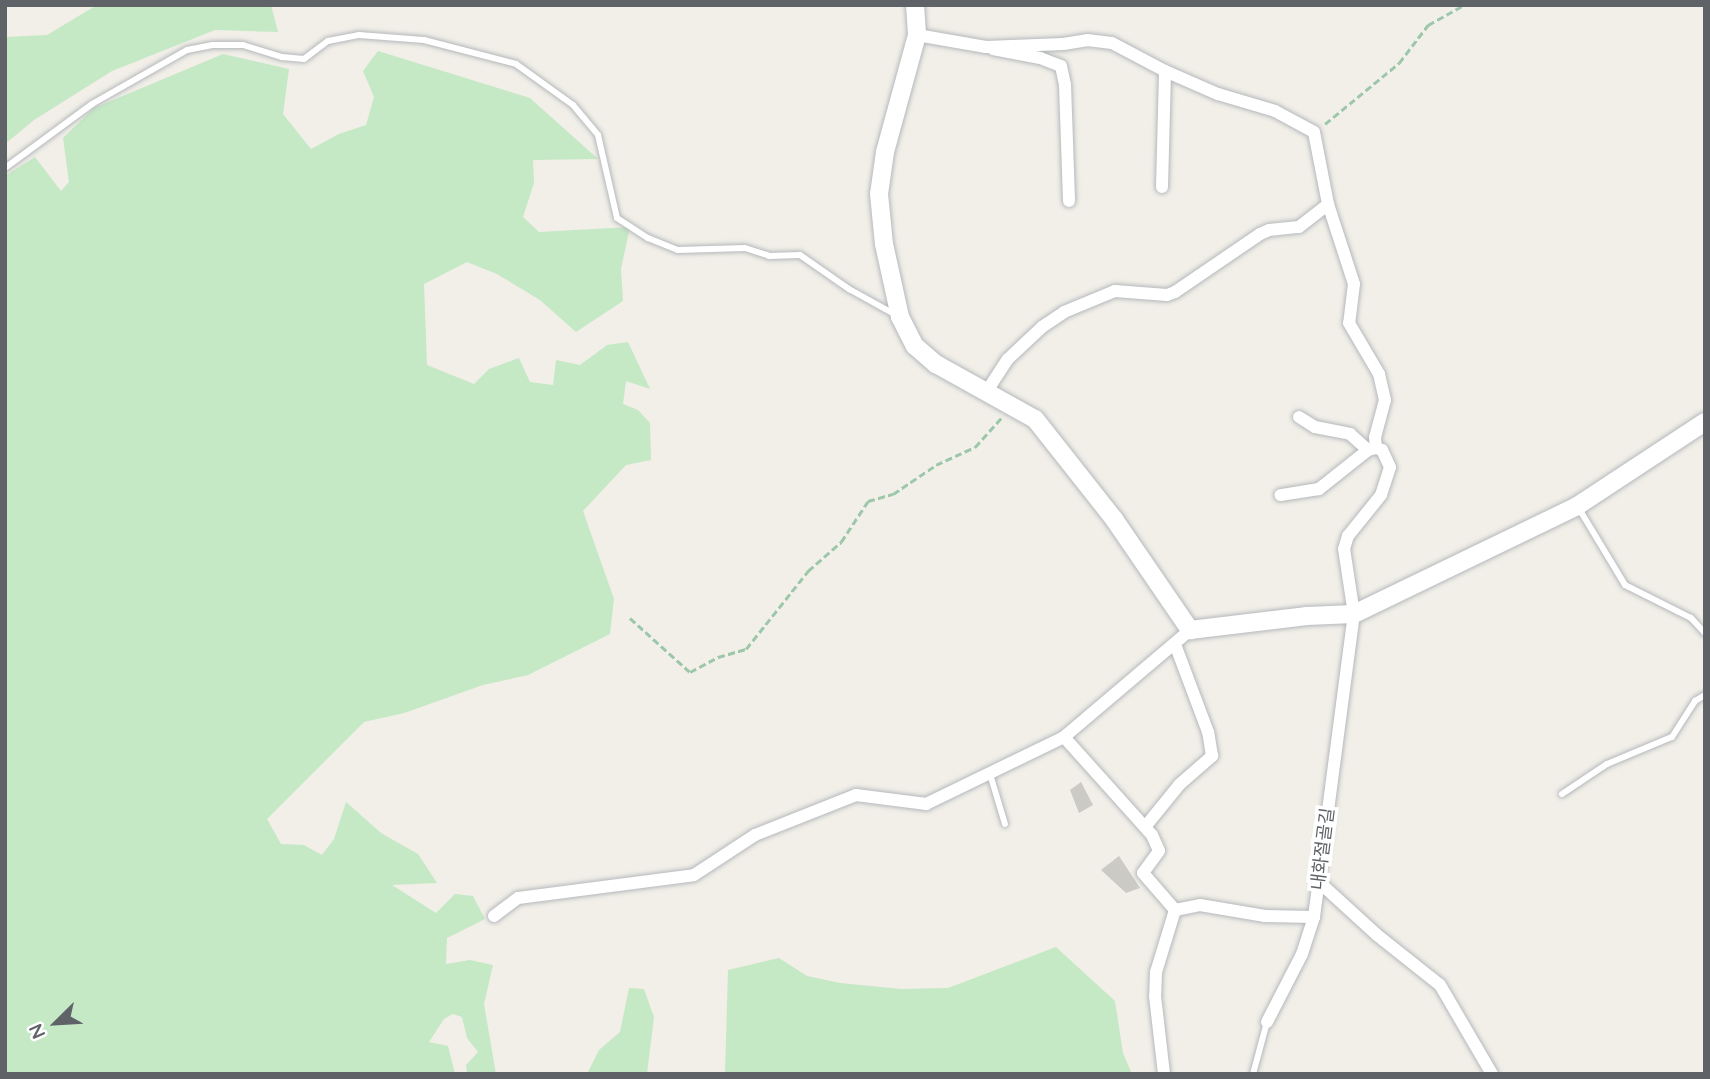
<!DOCTYPE html>
<meta charset="utf-8">
<style>
body{margin:0}
#map{position:relative;width:1710px;height:1079px;overflow:hidden;background:#f1efe8;font-family:Quicksand,"Noto Sans KR",sans-serif}
div>[style]{position:absolute}
[style*='--x']{left:calc(var(--x)*1px);top:calc(var(--y)*1px);width:calc(var(--w)*1px);rotate:calc(var(--a)*1deg)}
.green>*{inset:0;background:#c5e8c5}
.building>*{inset:0;background:#cccac5}
.path>*{height:2.5px;margin-top:-1.25px;transform-origin:0;background:repeating-linear-gradient(90deg,#9cc7a9 0 7px,transparent 0 10.5px)}
.roads{filter:drop-shadow(0 0 2px #b5b8bc) drop-shadow(0 0 2px #b5b8bc)}
.lane>*{height:6px;margin:-3px;padding:0 3px;transform-origin:3px;border-radius:3px;background:#fff}
.street>*{height:12px;margin:-6px;padding:0 6px;transform-origin:6px;border-radius:6px;background:#fff}
.secondary>*{height:18px;margin:-9px;padding:0 9px;transform-origin:9px;border-radius:9px;background:#fff}
span{translate:-50% -50%;white-space:nowrap;text-align:center;line-height:1.15;-webkit-text-stroke:7px #fff;paint-order:stroke}
.street-label{font-size:18px;color:#5f6368}
.frame{position:absolute;inset:0;border:7px solid #5f6368;pointer-events:none}
.north{position:absolute;left:21px;top:988px;width:70px;height:70px;-webkit-text-stroke:5px #fff;paint-order:stroke;rotate:246deg;font-size:19px;font-weight:700;line-height:28px;text-align:center;color:#5f6368}
.north::after{content:'';display:block;margin:auto;width:24px;height:32px;background:#5f6368;clip-path:polygon(50% 0,100% 100%,50% 72%,0 100%)}
</style>
<div id="map">
<div class="green">
<i style="clip-path:polygon(97px 5px,271px 5px,278px 32px,215px 30px,112px 71px,34px 120px,5px 144px,5px 37px,47px 35px)"></i>
<i style="clip-path:polygon(378px 51px,530px 98px,598px 159px,533px 160px,534px 183px,523px 217px,539px 232px,630px 227px,621px 269px,623px 301px,576px 332px,540px 300px,497px 274px,467px 262px,424px 284px,427px 365px,474px 384px,489px 369px,519px 358px,530px 382px,553px 385px,556px 360px,580px 365px,607px 345px,628px 342px,650px 389px,626px 381px,623px 404px,638px 410px,650px 423px,651px 460px,626px 465px,583px 511px,614px 599px,610px 634px,528px 675px,483px 685px,404px 713px,364px 722px,267px 819px,281px 844px,304px 845px,322px 855px,334px 839px,346px 802px,381px 833px,418px 854px,437px 883px,392px 885px,436px 913px,455px 894px,473px 896px,485px 919px,447px 938px,446px 964px,470px 960px,493px 965px,484px 1004px,496px 1074px,467px 1074px,466px 1065px,478px 1052px,467px 1038px,462px 1017px,453px 1014px,444px 1019px,429px 1042px,448px 1046px,455px 1074px,5px 1074px,5px 176px,35px 157px,61px 191px,69px 182px,63px 138px,94px 108px,223px 54px,289px 69px,283px 114px,311px 149px,339px 134px,366px 125px,374px 97px,363px 71px)"></i>
<i style="clip-path:polygon(1056px 947px,1115px 1001px,1123px 1053px,1132px 1074px,725px 1074px,728px 970px,779px 958px,807px 976px,840px 983px,901px 989px,948px 988px)"></i>
<i style="clip-path:polygon(629px 988px,644px 989px,654px 1017px,647px 1074px,587px 1074px,599px 1050px,620px 1032px)"></i>
</div>
<div class="building">
<i style="clip-path:polygon(1081px 782px,1093px 805px,1079px 813px,1070px 790px)"></i>
<i style="clip-path:polygon(1119px 856px,1140px 888px,1126px 893px,1101px 870px)"></i>
</div>
<div class="path">
<i style="--x:1325;--y:124;--w:96;--a:-39.5"></i>
<i style="--x:1399;--y:63;--w:48;--a:-52.7"></i>
<i style="--x:1428;--y:25;--w:41;--a:-29.1"></i>
<i style="--x:630;--y:618;--w:81;--a:42"></i>
<i style="--x:690;--y:672;--w:32;--a:-28"></i>
<i style="--x:718;--y:657;--w:29;--a:-16"></i>
<i style="--x:746;--y:649;--w:100;--a:-51.5"></i>
<i style="--x:808;--y:571;--w:44;--a:-41.3"></i>
<i style="--x:841;--y:542;--w:49;--a:-56.6"></i>
<i style="--x:868;--y:501;--w:26;--a:-16"></i>
<i style="--x:893;--y:494;--w:52;--a:-34"></i>
<i style="--x:936;--y:465;--w:43;--a:-24.8"></i>
<i style="--x:975;--y:447;--w:39;--a:-48"></i>
</div>
<div class="roads">
<div class="lane">
<i style="--x:5;--y:168;--w:108;--a:-36.3"></i>
<i style="--x:92;--y:104;--w:109;--a:-29.6"></i>
<i style="--x:187;--y:50;--w:26;--a:-11"></i>
<i style="--x:213;--y:45;--w:30;--a:0"></i>
<i style="--x:243;--y:45;--w:41;--a:17.1"></i>
<i style="--x:282;--y:57;--w:22;--a:5"></i>
<i style="--x:304;--y:59;--w:30;--a:-37"></i>
<i style="--x:328;--y:41;--w:32;--a:-11"></i>
<i style="--x:359;--y:35;--w:65;--a:4.4"></i>
<i style="--x:424;--y:40;--w:95;--a:14.6"></i>
<i style="--x:516;--y:64;--w:70;--a:35.7"></i>
<i style="--x:573;--y:105;--w:39;--a:50"></i>
<i style="--x:598;--y:135;--w:85;--a:77.1"></i>
<i style="--x:617;--y:218;--w:37;--a:33"></i>
<i style="--x:648;--y:238;--w:32;--a:22"></i>
<i style="--x:678;--y:250;--w:67;--a:-1.7"></i>
<i style="--x:745;--y:248;--w:25;--a:18"></i>
<i style="--x:769;--y:256;--w:31;--a:-2"></i>
<i style="--x:800;--y:255;--w:60;--a:34.8"></i>
<i style="--x:849;--y:289;--w:54;--a:29"></i>
<i style="--x:1578;--y:507;--w:91;--a:58.9"></i>
<i style="--x:1625;--y:585;--w:74;--a:26.6"></i>
<i style="--x:1691;--y:618;--w:21;--a:47"></i>
<i style="--x:990;--y:774;--w:52;--a:73.3"></i>
<i style="--x:1562;--y:794;--w:54;--a:-33.7"></i>
<i style="--x:1607;--y:764;--w:70;--a:-22.6"></i>
<i style="--x:1672;--y:737;--w:43;--a:-57.4"></i>
<i style="--x:1695;--y:701;--w:12;--a:-31"></i>
<i style="--x:1253;--y:1074;--w:54;--a:-74.9"></i>
</div>
<div class="street">
<i style="--x:917;--y:35;--w:70;--a:9.9"></i>
<i style="--x:986;--y:47;--w:77;--a:-2.2"></i>
<i style="--x:1063;--y:44;--w:24;--a:-9"></i>
<i style="--x:1087;--y:40;--w:25;--a:7"></i>
<i style="--x:1112;--y:43;--w:60;--a:27.8"></i>
<i style="--x:1165;--y:71;--w:58;--a:23.5"></i>
<i style="--x:1218;--y:94;--w:59;--a:16.6"></i>
<i style="--x:1275;--y:111;--w:44;--a:28.3"></i>
<i style="--x:1314;--y:132;--w:73;--a:79"></i>
<i style="--x:1328;--y:204;--w:84;--a:72"></i>
<i style="--x:1354;--y:284;--w:39;--a:97"></i>
<i style="--x:1349;--y:323;--w:59;--a:59.5"></i>
<i style="--x:1379;--y:374;--w:27;--a:77"></i>
<i style="--x:1385;--y:400;--w:38;--a:105"></i>
<i style="--x:1375;--y:437;--w:11;--a:85"></i>
<i style="--x:993;--y:49;--w:48;--a:10.8"></i>
<i style="--x:1040;--y:58;--w:22;--a:21"></i>
<i style="--x:1061;--y:66;--w:19;--a:78"></i>
<i style="--x:1065;--y:85;--w:116;--a:88"></i>
<i style="--x:1162;--y:187;--w:116;--a:-88.5"></i>
<i style="--x:987;--y:391;--w:38;--a:-57"></i>
<i style="--x:1008;--y:359;--w:47;--a:-43.3"></i>
<i style="--x:1042;--y:327;--w:27;--a:-34"></i>
<i style="--x:1064;--y:312;--w:55;--a:-22.4"></i>
<i style="--x:1115;--y:291;--w:52;--a:4.4"></i>
<i style="--x:1167;--y:295;--w:9;--a:-21"></i>
<i style="--x:1175;--y:292;--w:103;--a:-34.3"></i>
<i style="--x:1260;--y:234;--w:10;--a:-24"></i>
<i style="--x:1269;--y:230;--w:30;--a:-6"></i>
<i style="--x:1299;--y:227;--w:37;--a:-38"></i>
<i style="--x:1299;--y:417;--w:19;--a:32"></i>
<i style="--x:1315;--y:427;--w:36;--a:11"></i>
<i style="--x:1350;--y:434;--w:24;--a:42"></i>
<i style="--x:1064;--y:737;--w:132;--a:48.1"></i>
<i style="--x:1152;--y:835;--w:17;--a:66"></i>
<i style="--x:1159;--y:851;--w:27;--a:126"></i>
<i style="--x:1143;--y:873;--w:49;--a:49.1"></i>
<i style="--x:1175;--y:910;--w:65;--a:107"></i>
<i style="--x:1156;--y:972;--w:24;--a:92"></i>
<i style="--x:1155;--y:996;--w:79;--a:83.4"></i>
<i style="--x:1145;--y:827;--w:55;--a:-50.9"></i>
<i style="--x:1180;--y:784;--w:43;--a:-41.2"></i>
<i style="--x:1212;--y:756;--w:24;--a:-99"></i>
<i style="--x:1208;--y:732;--w:94;--a:-110.6"></i>
<i style="--x:1319;--y:882;--w:79;--a:42.4"></i>
<i style="--x:1377;--y:935;--w:80;--a:38.4"></i>
<i style="--x:1440;--y:985;--w:103;--a:59.7"></i>
<i style="--x:1175;--y:910;--w:25;--a:-11"></i>
<i style="--x:1200;--y:905;--w:66;--a:9.6"></i>
<i style="--x:1265;--y:916;--w:49;--a:1.2"></i>
<i style="--x:494;--y:916;--w:30;--a:-37"></i>
<i style="--x:518;--y:898;--w:177;--a:-7.4"></i>
<i style="--x:694;--y:875;--w:73;--a:-33.3"></i>
<i style="--x:755;--y:835;--w:109;--a:-21.6"></i>
<i style="--x:856;--y:795;--w:71;--a:7.3"></i>
<i style="--x:926;--y:804;--w:153;--a:-25.9"></i>
<i style="--x:1064;--y:737;--w:165;--a:-40.3"></i>
<i style="--x:1267;--y:1022;--w:76;--a:-62.8"></i>
<i style="--x:1302;--y:954;--w:39;--a:-72"></i>
<i style="--x:1314;--y:917;--w:306;--a:-82.5"></i>
<i style="--x:1354;--y:614;--w:66;--a:-98.7"></i>
<i style="--x:1344;--y:549;--w:14;--a:-73"></i>
<i style="--x:1348;--y:536;--w:53;--a:-51.2"></i>
<i style="--x:1381;--y:495;--w:29;--a:-72"></i>
<i style="--x:1390;--y:467;--w:19;--a:-115"></i>
<i style="--x:1382;--y:450;--w:6;--a:-162"></i>
<i style="--x:1376;--y:448;--w:8;--a:166"></i>
<i style="--x:1368;--y:450;--w:63;--a:141.5"></i>
<i style="--x:1319;--y:489;--w:39;--a:171"></i>
</div>
<div class="secondary">
<i style="--x:915;--y:5;--w:30;--a:86"></i>
<i style="--x:917;--y:35;--w:121;--a:105.3"></i>
<i style="--x:885;--y:152;--w:42;--a:98.1"></i>
<i style="--x:879;--y:194;--w:50;--a:84.3"></i>
<i style="--x:884;--y:244;--w:75;--a:77.6"></i>
<i style="--x:900;--y:317;--w:33;--a:63"></i>
<i style="--x:915;--y:346;--w:28;--a:41"></i>
<i style="--x:936;--y:364;--w:113;--a:29.1"></i>
<i style="--x:1035;--y:419;--w:127;--a:51.7"></i>
<i style="--x:1114;--y:519;--w:135;--a:55.6"></i>
<i style="--x:1190;--y:630;--w:118;--a:-6.8"></i>
<i style="--x:1307;--y:616;--w:47;--a:-2.4"></i>
<i style="--x:1354;--y:614;--w:248;--a:-25.8"></i>
<i style="--x:1577;--y:506;--w:153;--a:-33.3"></i>
</div>
</div>
<div class="street-label">
<span style="left:1323px;top:849px;rotate:-83deg">내화절골길</span>
</div>
<div class="frame"></div>
<div class="north">N</div>
</div>
